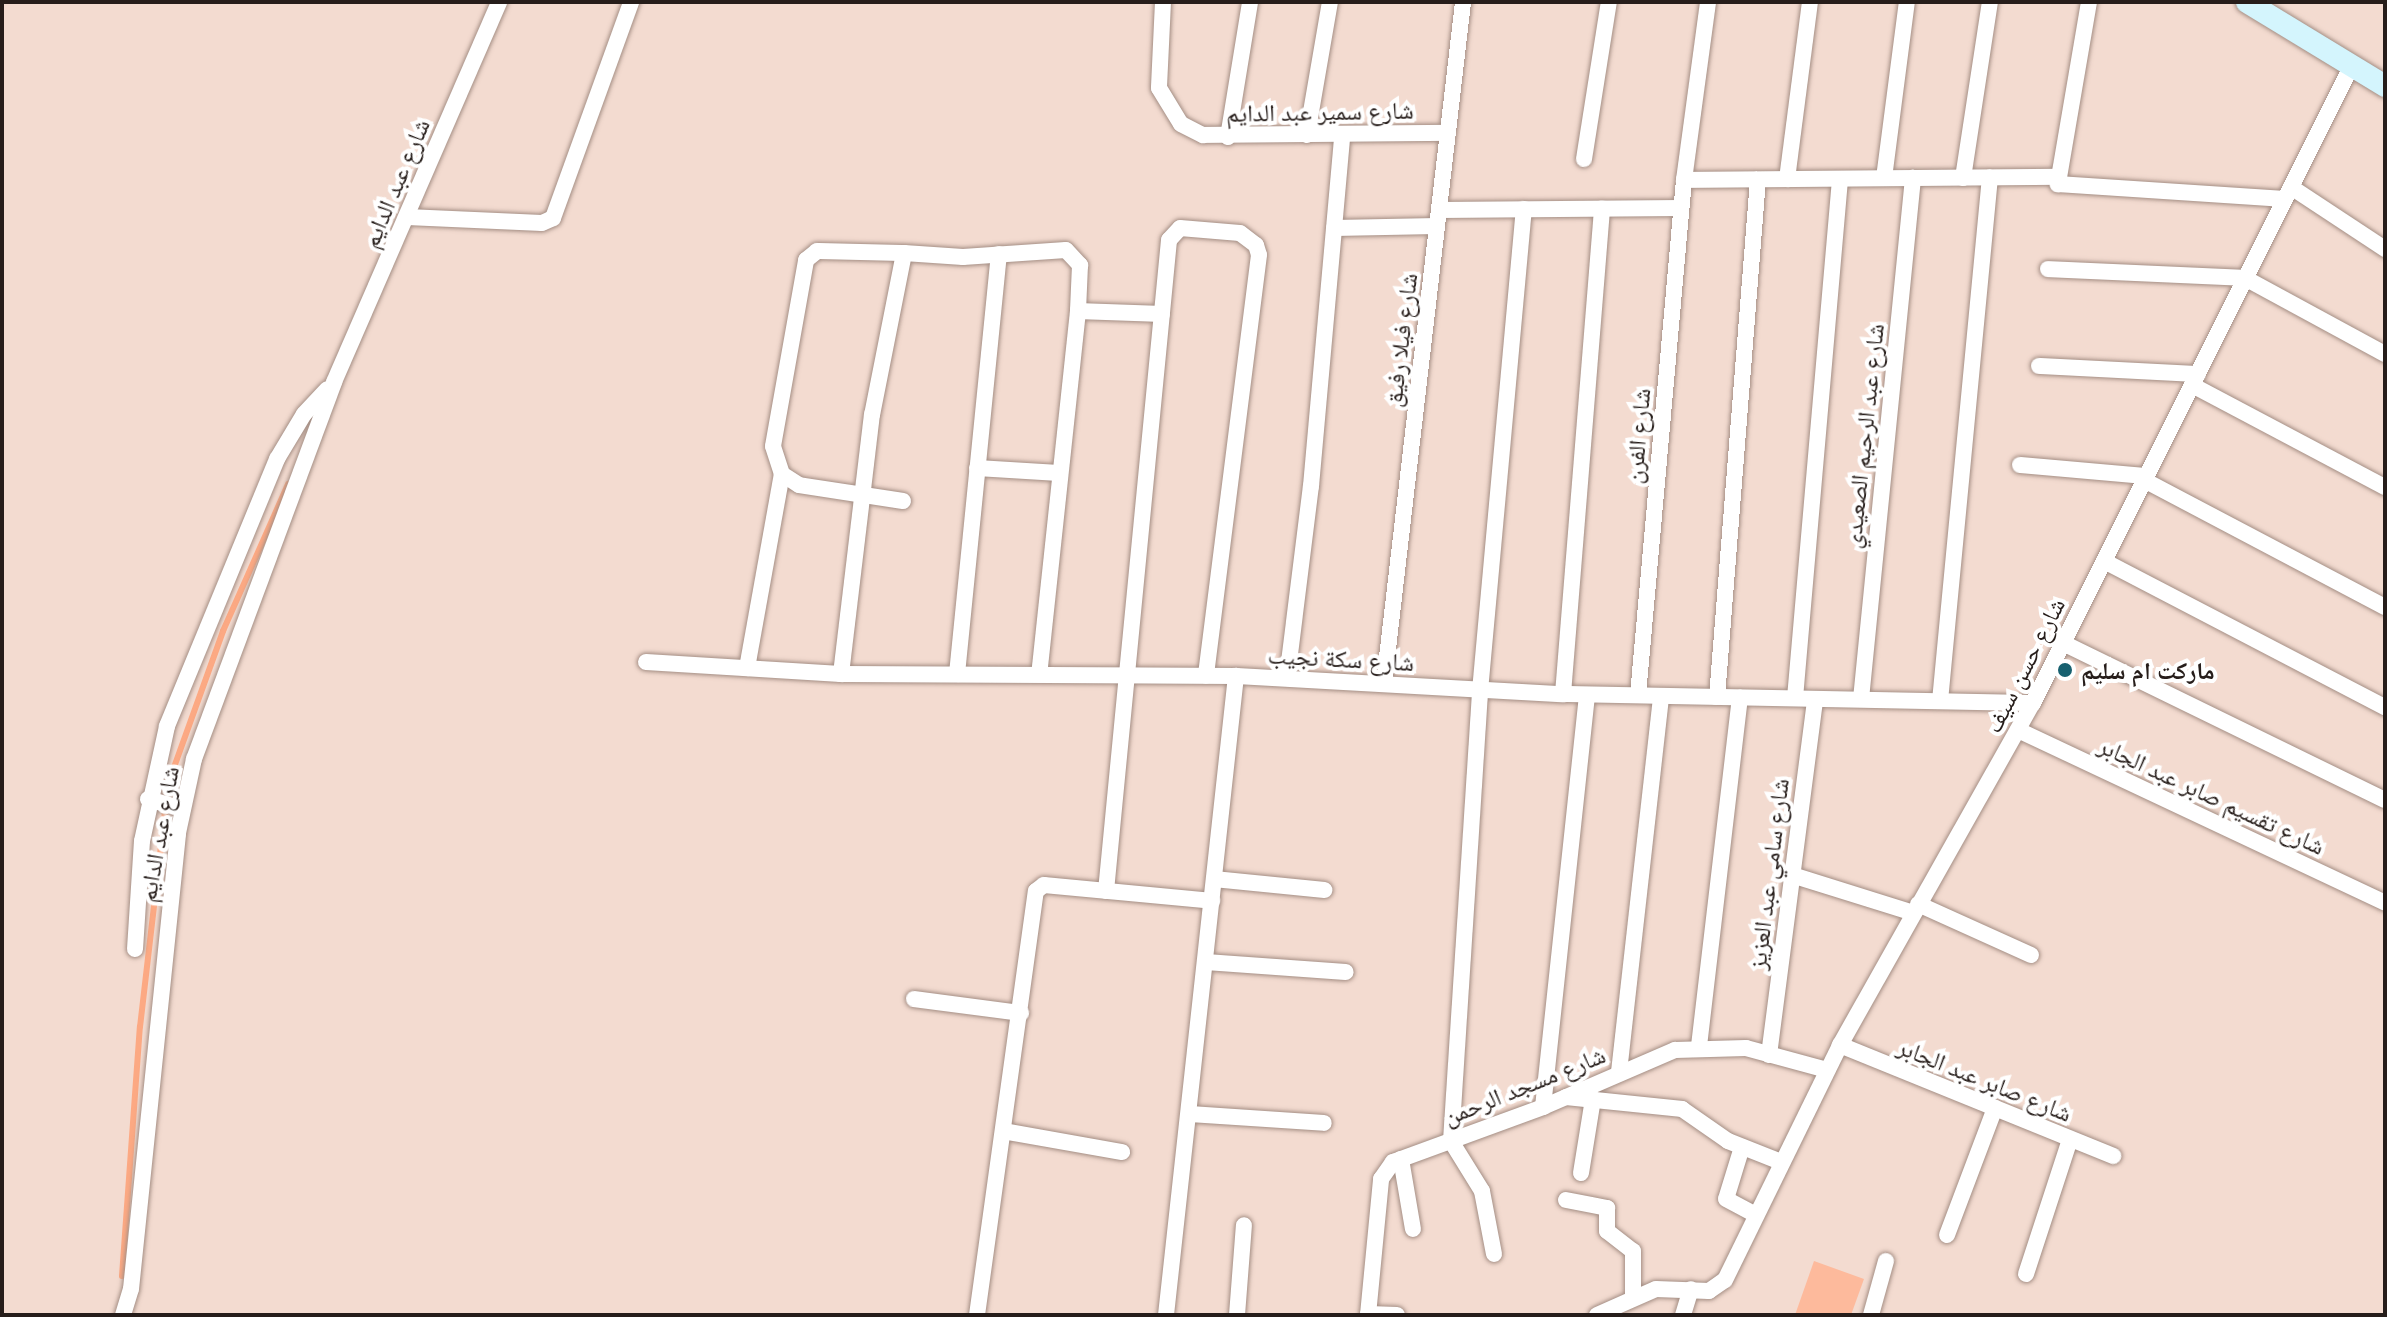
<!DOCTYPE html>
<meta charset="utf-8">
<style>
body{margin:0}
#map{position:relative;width:2387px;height:1317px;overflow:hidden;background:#f3dbd0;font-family:"Open Sans","Noto Naskh Arabic",sans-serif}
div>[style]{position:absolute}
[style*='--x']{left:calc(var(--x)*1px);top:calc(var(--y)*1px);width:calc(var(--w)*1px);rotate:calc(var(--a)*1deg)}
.stream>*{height:6px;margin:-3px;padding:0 3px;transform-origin:3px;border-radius:3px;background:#fca983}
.building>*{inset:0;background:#fdba9c}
.roads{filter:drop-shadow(0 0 2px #a48e84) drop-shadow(0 0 2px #a48e84)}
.street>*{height:16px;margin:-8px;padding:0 8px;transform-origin:8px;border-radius:8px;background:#fff}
.secondary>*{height:22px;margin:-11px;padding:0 11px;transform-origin:11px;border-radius:11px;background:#d4f5fd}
.dots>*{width:22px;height:22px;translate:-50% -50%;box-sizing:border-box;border:4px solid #fff;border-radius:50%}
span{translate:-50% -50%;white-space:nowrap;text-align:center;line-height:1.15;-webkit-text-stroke:8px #fff;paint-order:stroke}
.street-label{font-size:24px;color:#261d1a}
.poi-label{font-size:24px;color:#261d1a;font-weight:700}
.left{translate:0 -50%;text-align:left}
.frame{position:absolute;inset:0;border:4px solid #261d1a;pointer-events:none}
</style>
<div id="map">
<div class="stream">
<i style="--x:122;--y:1276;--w:250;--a:-85.9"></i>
<i style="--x:140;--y:1027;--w:245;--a:-83.4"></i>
<i style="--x:168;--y:784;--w:163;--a:-70.2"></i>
<i style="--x:223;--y:631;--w:161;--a:-66.1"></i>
</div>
<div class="building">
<i style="clip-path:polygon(1814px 1261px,1864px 1279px,1851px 1315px,1795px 1315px)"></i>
</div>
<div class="roads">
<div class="street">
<i style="--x:1163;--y:2;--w:86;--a:92.7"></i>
<i style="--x:1159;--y:88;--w:42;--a:58.6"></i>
<i style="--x:1181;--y:124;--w:25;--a:27"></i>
<i style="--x:1203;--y:135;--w:245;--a:-0.5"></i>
<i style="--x:2089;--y:2;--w:185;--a:99.7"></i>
<i style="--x:2058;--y:184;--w:227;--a:3.8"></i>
<i style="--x:1307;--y:135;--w:135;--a:-80.2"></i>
<i style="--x:1228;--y:137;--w:137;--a:-80.7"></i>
<i style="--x:1584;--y:159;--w:159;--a:-81"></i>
<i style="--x:1884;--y:178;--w:177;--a:-82.6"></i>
<i style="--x:1963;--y:178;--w:178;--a:-81.3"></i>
<i style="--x:1787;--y:179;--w:178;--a:-82.6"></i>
<i style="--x:1684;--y:180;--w:371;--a:-0.5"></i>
<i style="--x:2291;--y:187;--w:113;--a:33.4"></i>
<i style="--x:1439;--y:210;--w:242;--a:-0.5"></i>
<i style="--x:407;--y:217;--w:135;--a:2.5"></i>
<i style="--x:542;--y:223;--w:12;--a:-24"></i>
<i style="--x:553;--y:218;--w:230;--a:-70.1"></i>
<i style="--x:1334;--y:228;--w:103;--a:-1.1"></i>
<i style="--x:2048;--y:269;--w:197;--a:2.6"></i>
<i style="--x:2245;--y:278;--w:159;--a:28.5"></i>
<i style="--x:1078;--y:311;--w:84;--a:2"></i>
<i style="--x:2039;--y:366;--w:159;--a:2.9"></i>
<i style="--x:2192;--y:385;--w:218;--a:27.9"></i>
<i style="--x:2020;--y:465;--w:126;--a:5"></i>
<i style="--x:977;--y:468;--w:82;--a:3.5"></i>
<i style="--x:2144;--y:480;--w:272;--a:27.8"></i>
<i style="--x:903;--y:501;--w:105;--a:-171.3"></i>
<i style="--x:799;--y:485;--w:20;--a:-147"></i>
<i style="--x:782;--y:474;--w:29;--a:-108"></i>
<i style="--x:773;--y:446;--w:189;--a:-79.9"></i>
<i style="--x:806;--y:260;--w:14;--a:-39"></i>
<i style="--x:817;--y:251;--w:87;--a:1.3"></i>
<i style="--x:2104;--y:561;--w:317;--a:27.5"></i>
<i style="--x:2063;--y:643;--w:358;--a:26"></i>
<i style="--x:646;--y:662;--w:195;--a:3.5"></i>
<i style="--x:841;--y:674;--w:395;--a:0.3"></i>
<i style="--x:1236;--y:676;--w:327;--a:3.2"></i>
<i style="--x:1563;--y:694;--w:470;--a:1.1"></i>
<i style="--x:747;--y:668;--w:197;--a:-79.8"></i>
<i style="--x:841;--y:674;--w:261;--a:-83.2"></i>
<i style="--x:872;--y:415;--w:165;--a:-78.8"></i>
<i style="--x:904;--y:253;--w:59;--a:3.9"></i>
<i style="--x:963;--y:257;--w:103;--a:-3.9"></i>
<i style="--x:1066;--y:250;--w:21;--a:47"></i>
<i style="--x:1080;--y:265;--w:46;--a:92.5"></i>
<i style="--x:1078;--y:311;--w:365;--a:96.1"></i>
<i style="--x:957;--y:674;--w:422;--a:-84.3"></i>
<i style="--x:1287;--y:678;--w:193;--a:-82.9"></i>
<i style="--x:1311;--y:486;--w:350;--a:-84.9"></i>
<i style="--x:1384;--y:683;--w:686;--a:-83.38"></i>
<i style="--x:1563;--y:694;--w:487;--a:-85.4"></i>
<i style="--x:1638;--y:695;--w:517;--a:-84.9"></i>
<i style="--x:1684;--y:180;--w:180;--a:-82.3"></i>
<i style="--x:1717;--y:697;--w:519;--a:-85.47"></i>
<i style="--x:1795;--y:698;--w:521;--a:-85.04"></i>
<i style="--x:1861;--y:699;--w:524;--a:-84.3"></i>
<i style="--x:1940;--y:701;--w:526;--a:-84.55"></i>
<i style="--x:2018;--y:730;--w:406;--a:25.2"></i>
<i style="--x:148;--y:799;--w:36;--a:16"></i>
<i style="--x:1792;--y:875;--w:127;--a:17.4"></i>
<i style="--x:1214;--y:879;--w:111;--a:5.7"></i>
<i style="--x:1106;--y:891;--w:654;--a:-84.47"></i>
<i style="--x:1169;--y:240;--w:16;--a:-47"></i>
<i style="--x:1180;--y:228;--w:60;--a:4.8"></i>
<i style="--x:1240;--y:233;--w:20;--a:37"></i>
<i style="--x:1256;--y:245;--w:10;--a:73"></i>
<i style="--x:1259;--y:255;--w:424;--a:97.2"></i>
<i style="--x:1918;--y:904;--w:124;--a:24.3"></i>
<i style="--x:135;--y:949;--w:108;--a:-86.3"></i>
<i style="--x:142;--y:841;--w:118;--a:-77.7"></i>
<i style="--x:167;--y:726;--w:289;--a:-67.6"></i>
<i style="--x:277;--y:459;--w:52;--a:-59"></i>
<i style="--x:304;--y:414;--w:34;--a:-47"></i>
<i style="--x:1206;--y:962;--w:140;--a:4.1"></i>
<i style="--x:914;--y:999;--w:108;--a:7.5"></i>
<i style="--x:1840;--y:1045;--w:295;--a:22.1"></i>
<i style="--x:1699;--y:1046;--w:351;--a:-83.3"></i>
<i style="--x:1769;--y:1055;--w:359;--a:-82.6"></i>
<i style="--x:1619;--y:1072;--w:378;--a:-83.6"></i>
<i style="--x:1566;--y:1097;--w:117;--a:5.9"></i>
<i style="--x:1682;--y:1109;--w:56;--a:34.8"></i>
<i style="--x:1728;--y:1141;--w:57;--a:21.6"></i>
<i style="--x:1543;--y:1107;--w:414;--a:-83.9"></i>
<i style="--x:1190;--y:1114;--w:134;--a:3.8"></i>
<i style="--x:1003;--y:1131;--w:121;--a:10"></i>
<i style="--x:1742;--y:1147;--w:54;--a:107.1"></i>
<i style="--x:1726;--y:1199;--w:34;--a:28"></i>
<i style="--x:1401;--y:1159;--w:71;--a:80.3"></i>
<i style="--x:1581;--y:1173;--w:75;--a:-80.8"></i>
<i style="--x:1566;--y:1200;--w:42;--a:11"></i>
<i style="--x:1607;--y:1208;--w:23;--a:90"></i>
<i style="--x:1607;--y:1231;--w:33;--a:38"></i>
<i style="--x:1633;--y:1251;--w:46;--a:90"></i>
<i style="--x:1947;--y:1235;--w:136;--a:-69.3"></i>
<i style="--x:1494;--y:1254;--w:64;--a:-100.8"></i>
<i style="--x:1482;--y:1191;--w:59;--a:-121.8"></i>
<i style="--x:1451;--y:1141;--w:451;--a:-86.3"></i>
<i style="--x:1480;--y:691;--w:484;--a:-84.8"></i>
<i style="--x:2026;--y:1274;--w:142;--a:-71.9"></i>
<i style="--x:1368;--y:1314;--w:29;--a:2"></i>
<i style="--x:123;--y:1315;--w:27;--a:-73"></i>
<i style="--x:131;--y:1289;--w:458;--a:-84.1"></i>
<i style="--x:178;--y:833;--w:76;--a:-77.8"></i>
<i style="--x:194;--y:759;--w:402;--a:-69.6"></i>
<i style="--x:334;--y:382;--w:414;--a:-66.5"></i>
<i style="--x:977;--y:1315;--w:428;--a:-82.1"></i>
<i style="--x:1036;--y:891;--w:10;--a:-37"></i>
<i style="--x:1044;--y:885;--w:169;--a:5.4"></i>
<i style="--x:1166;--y:1315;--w:643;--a:-83.75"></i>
<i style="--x:1237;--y:1315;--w:90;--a:-85.6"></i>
<i style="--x:1368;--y:1315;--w:137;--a:-84.5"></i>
<i style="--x:1381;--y:1179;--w:21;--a:-55"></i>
<i style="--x:1393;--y:1162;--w:160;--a:-20.1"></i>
<i style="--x:1543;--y:1107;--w:144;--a:-23.4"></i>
<i style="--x:1675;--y:1050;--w:71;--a:-1.6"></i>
<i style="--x:1746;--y:1048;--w:84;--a:15.2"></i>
<i style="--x:1597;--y:1315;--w:64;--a:-23.8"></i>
<i style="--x:1656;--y:1289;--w:53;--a:2.2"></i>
<i style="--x:1709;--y:1291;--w:19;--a:-35"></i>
<i style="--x:1725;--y:1280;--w:262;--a:-63.9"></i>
<i style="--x:1840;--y:1045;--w:393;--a:-60.6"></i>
<i style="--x:2033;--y:703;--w:713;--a:-63.43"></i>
<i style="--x:1683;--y:1315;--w:27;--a:-73"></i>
<i style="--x:1871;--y:1315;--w:56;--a:-74.5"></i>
</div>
<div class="secondary">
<i style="--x:2247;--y:2;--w:162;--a:31.3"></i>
</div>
</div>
<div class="dots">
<i style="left:2065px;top:670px;background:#17606f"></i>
</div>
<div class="street-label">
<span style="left:1320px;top:111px;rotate:-1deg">شارع سمير عبد الدايم</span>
<span style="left:395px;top:183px;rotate:-67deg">شارع عبد الدايم</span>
<span style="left:1400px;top:340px;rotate:-83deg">شارع فيلا رفيق</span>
<span style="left:1637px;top:436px;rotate:-85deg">شارع الفرن</span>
<span style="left:1863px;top:436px;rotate:-84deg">شارع عبد الرحيم الصعيدي</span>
<span style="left:1341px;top:658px;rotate:3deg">شارع سكة نجيب</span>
<span style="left:2024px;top:665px;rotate:-63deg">شارع حسن سيف</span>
<span style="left:2212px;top:795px;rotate:25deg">شارع تقسيم صابر عبد الجابر</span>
<span style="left:158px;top:834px;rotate:-80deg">شارع عبد الدايم</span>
<span style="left:1768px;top:874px;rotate:-83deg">شارع سامي عبد العزيز</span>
<span style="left:1985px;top:1079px;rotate:22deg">شارع صابر عبد الجابر</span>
<span style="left:1524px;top:1085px;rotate:-22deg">شارع مسجد الرحمن</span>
</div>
<div class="poi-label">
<span class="left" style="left:2081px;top:670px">ماركت ام سليم</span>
</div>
<div class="frame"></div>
</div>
